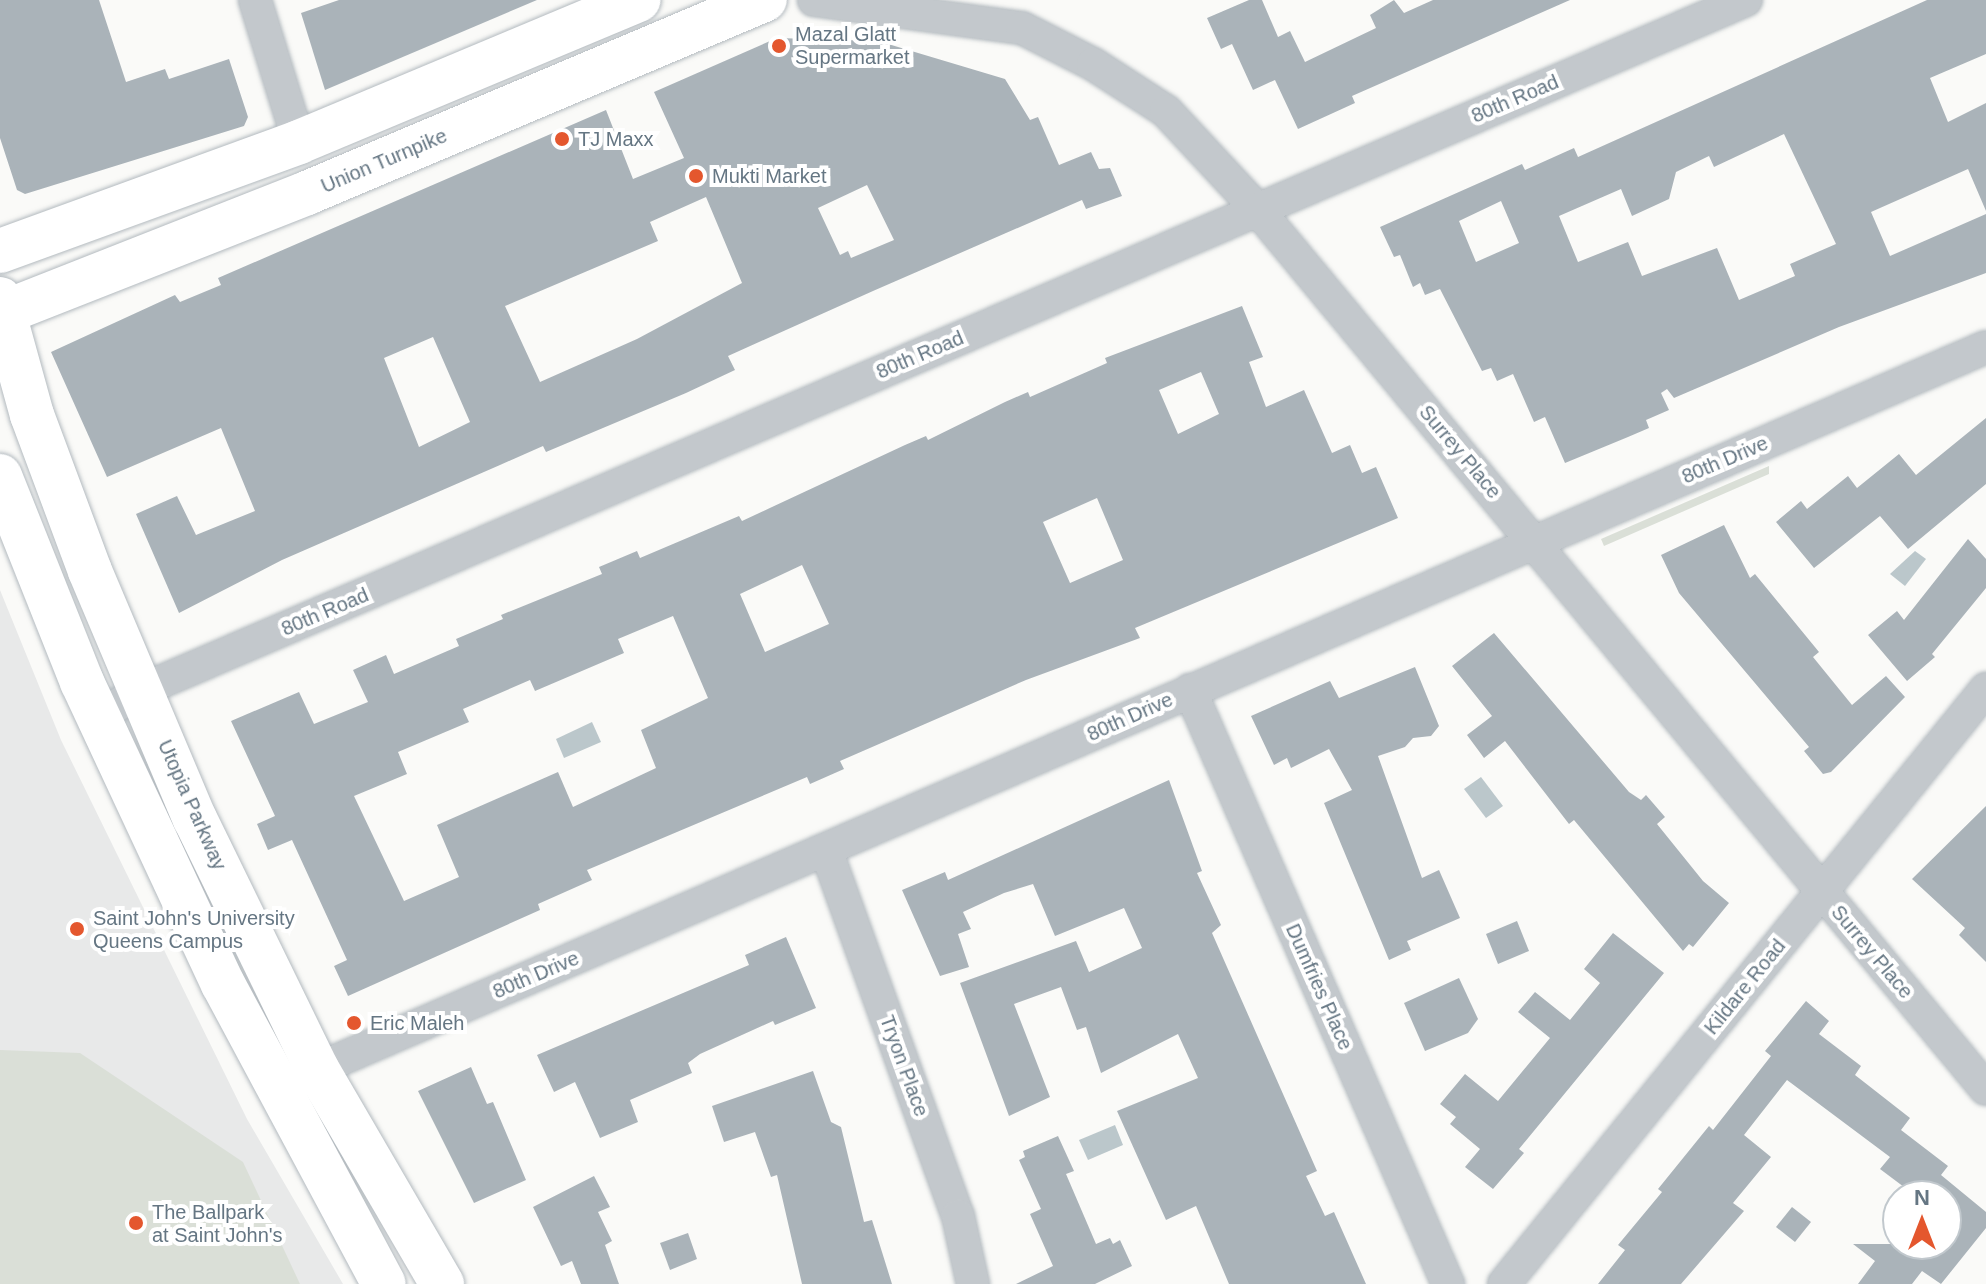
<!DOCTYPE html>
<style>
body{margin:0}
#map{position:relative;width:1986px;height:1284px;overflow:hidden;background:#fafaf8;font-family:Helvetica,sans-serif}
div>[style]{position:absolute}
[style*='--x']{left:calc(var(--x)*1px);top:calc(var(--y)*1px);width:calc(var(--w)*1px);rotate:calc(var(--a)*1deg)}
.built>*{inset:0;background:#e8e9e9}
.green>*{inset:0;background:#dadfd7}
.water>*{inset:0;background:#bbc7cb}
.building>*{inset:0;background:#aab3b9}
.roads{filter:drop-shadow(0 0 2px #b3babf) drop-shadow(0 0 2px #b3babf)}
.street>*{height:32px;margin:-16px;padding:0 16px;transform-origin:16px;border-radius:16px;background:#c3c8cc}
.secondary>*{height:44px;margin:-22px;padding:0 22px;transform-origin:22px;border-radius:22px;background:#fff}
.primary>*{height:44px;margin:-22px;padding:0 22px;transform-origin:22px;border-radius:22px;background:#fff}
.dots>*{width:22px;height:22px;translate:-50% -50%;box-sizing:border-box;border:4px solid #fff;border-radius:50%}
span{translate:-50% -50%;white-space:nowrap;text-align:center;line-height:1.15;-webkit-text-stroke:8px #fff;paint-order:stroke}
.poi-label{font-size:20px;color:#657683}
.left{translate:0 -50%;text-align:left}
.street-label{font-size:20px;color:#657683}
.north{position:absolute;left:1882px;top:1180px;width:80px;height:80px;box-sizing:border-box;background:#fff;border:2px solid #c1c8cd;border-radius:50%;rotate:0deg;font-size:22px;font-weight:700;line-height:32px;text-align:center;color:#657683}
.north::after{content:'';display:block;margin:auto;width:28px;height:36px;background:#e4572e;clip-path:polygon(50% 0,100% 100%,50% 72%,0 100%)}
</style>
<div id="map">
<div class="built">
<i style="clip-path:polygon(0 590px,61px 740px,247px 1119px,343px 1284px,0 1284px)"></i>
</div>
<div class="green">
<i style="clip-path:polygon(1769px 466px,1769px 474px,1604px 546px,1601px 539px)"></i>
<i style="clip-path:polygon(0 1050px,80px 1053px,243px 1162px,300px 1284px,0 1284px)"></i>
</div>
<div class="water">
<i style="clip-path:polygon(1915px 551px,1926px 559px,1905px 586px,1890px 574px)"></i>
<i style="clip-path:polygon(592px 722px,601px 742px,564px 758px,556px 739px)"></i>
<i style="clip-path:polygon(1481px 777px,1503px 806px,1486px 818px,1464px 789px)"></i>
<i style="clip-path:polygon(1115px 1125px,1123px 1145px,1088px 1160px,1079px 1140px)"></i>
</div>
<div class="building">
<i style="clip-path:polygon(0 0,99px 0,126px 82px,165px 69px,169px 79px,229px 59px,248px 117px,244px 126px,25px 194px,17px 190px,0 138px)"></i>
<i style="clip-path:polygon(339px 0,537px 0,325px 90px,301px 13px)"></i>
<i style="clip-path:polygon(1249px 0,1262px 0,1278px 37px,1290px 31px,1305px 62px,1376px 28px,1370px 15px,1394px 0,1404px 13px,1433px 0,1570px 0,1352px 96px,1355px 103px,1298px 129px,1275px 80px,1253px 90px,1232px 44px,1221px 49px,1207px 18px)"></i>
<i style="clip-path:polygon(evenodd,1927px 0,1986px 0,1986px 54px,1930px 78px,1948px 122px,1986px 103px,1986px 211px,1968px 169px,1871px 212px,1890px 256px,1986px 214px,1986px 273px,1839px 327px,1674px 398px,1667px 389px,1661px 393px,1669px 410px,1646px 420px,1649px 428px,1628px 437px,1565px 463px,1545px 417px,1534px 422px,1513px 374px,1497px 381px,1491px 368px,1482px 371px,1440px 289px,1425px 295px,1420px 283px,1413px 287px,1400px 255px,1394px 257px,1380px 227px,1522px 164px,1525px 170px,1574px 148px,1578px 157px,1927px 0,1784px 134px,1836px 244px,1790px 264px,1795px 276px,1739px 300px,1717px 248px,1642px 276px,1628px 242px,1578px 262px,1559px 216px,1621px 189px,1632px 216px,1669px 199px,1676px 172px,1709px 156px,1714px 167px,1784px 134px,1927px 0,1501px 201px,1519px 243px,1476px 262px,1459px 221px,1501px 201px)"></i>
<i style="clip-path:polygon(evenodd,777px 38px,878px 41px,1005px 79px,1030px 120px,1038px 117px,1059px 165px,1091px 152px,1099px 169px,1110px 168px,1122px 196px,1086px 209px,1082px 200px,873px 291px,728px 356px,735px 370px,686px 393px,546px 452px,543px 446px,500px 465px,282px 560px,179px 613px,136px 514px,177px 496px,196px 535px,255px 511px,221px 428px,107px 477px,51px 352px,175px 295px,180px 302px,221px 285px,218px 278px,606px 110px,633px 179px,684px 158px,654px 92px,777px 38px,867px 185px,894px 240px,851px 258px,848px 251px,840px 255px,818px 208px,867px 185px,777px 38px,706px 197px,742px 283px,637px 339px,540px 382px,505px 306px,658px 241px,650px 222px,706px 197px,777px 38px,433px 337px,470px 422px,419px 447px,384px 358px,433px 337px)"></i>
<i style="clip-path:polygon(evenodd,1242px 306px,1263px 357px,1249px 362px,1266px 407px,1304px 390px,1332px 453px,1350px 445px,1362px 473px,1376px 467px,1398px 518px,1135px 628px,1140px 638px,1026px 680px,840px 761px,844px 769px,810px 784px,807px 777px,587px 870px,592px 880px,538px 904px,540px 910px,348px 996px,334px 966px,347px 960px,292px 840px,268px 850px,257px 824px,275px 816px,231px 721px,299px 692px,314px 724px,368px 702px,353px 670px,386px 655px,394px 674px,459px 646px,456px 639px,503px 619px,501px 615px,602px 574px,599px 567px,637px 551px,640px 558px,739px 516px,742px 521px,905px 445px,926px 436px,928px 440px,1005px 402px,1028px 392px,1030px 397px,1107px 363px,1105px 358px,1242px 306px,1201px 372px,1219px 414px,1178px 434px,1159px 390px,1201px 372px,1242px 306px,1097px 498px,1123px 560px,1070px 583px,1043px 522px,1097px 498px,1242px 306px,802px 565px,829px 624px,765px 652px,740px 594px,802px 565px,1242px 306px,673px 616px,708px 698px,641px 730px,656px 768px,573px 807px,558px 772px,437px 825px,459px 877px,404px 901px,354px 796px,407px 774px,398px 752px,469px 722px,463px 709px,530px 680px,535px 691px,624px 653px,618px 639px,673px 616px)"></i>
<i style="clip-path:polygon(1986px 418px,1986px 484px,1908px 549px,1880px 516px,1814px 568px,1776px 522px,1801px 501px,1807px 509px,1848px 476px,1857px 488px,1899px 454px,1916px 475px)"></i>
<i style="clip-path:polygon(1724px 525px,1750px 578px,1755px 574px,1819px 652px,1813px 657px,1852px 705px,1886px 676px,1905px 697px,1831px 772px,1823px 774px,1804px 751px,1809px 747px,1679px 593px,1661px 555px)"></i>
<i style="clip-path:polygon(1968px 539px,1986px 559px,1986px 588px,1932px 654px,1935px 657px,1907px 681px,1868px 635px,1897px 611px,1904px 620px)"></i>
<i style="clip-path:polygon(1494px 633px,1629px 792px,1641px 800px,1646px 795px,1665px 817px,1657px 824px,1703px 881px,1729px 903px,1693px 947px,1689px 944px,1683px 951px,1574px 820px,1569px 824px,1505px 741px,1484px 758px,1467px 735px,1492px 716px,1452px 666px)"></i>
<i style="clip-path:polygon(1415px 667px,1439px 726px,1431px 736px,1413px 738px,1405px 747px,1378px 756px,1422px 878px,1439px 870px,1460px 918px,1407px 941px,1411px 950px,1389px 960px,1324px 803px,1352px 790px,1329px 749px,1291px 768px,1287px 758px,1274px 765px,1251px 716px,1330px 681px,1339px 698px)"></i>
<i style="clip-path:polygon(1169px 780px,1202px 871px,1197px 873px,1221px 925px,1212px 933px,1317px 1171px,1306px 1176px,1325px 1216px,1334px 1212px,1366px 1284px,1229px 1284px,1196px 1206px,1166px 1220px,1117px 1111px,1198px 1078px,1178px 1034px,1101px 1073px,1086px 1027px,1077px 1030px,1061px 987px,1014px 1004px,1050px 1097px,1009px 1116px,960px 983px,1076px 941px,1089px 972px,1142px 948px,1124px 908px,1055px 936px,1033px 884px,1004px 893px,963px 912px,971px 929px,958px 934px,969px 967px,940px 976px,902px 890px,945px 872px,948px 880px)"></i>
<i style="clip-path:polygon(1986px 806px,1986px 962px,1959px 935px,1965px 928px,1912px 879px)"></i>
<i style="clip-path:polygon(1517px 921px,1529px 951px,1498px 964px,1486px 934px)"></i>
<i style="clip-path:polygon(1613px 933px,1664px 973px,1519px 1149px,1524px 1153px,1493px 1189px,1465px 1167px,1480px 1149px,1450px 1124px,1456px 1117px,1440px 1104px,1465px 1074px,1498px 1101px,1550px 1038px,1518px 1012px,1535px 992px,1570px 1020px,1600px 983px,1584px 969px)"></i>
<i style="clip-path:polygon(786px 937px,816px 1008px,775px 1025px,773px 1021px,700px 1054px,688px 1063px,692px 1073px,630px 1100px,638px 1122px,600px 1138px,575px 1082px,554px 1092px,537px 1055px,749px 965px,745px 955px)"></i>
<i style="clip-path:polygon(1459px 978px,1478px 1019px,1468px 1033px,1425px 1051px,1404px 1003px)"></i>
<i style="clip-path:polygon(1806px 1001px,1829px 1021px,1819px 1034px,1861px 1066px,1855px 1075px,1910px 1118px,1901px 1130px,1948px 1166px,1941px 1175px,1986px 1212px,1986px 1228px,1941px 1284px,1922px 1271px,1912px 1284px,1858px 1284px,1875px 1261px,1853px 1244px,1946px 1244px,1946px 1196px,1916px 1196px,1880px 1169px,1890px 1157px,1787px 1080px,1744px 1135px,1771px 1157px,1733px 1203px,1744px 1211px,1681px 1284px,1598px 1284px,1625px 1250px,1618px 1245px,1662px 1192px,1658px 1189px,1709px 1126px,1713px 1130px,1771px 1056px,1765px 1051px)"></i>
<i style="clip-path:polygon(471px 1067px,487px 1104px,493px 1102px,526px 1180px,474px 1203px,418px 1091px)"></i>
<i style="clip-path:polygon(813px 1071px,831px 1122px,841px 1127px,864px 1222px,872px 1220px,892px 1284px,802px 1284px,777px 1175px,771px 1177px,755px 1132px,724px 1142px,712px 1106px)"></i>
<i style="clip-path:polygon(1058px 1136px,1074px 1171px,1066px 1174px,1096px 1244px,1110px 1238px,1113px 1244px,1120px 1240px,1132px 1266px,1095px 1284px,1016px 1284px,1053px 1266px,1030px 1214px,1041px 1209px,1019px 1160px,1025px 1157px,1023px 1151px)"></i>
<i style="clip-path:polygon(594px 1176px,610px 1207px,598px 1212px,612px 1241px,605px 1245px,619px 1284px,581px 1284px,572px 1261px,561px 1266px,533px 1207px)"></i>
<i style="clip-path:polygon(1792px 1207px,1811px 1222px,1795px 1242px,1776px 1227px)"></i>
<i style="clip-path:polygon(688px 1233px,697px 1259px,670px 1270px,660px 1243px)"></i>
</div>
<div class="roads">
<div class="street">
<i style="--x:255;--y:0;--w:149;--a:72.8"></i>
<i style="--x:814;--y:0;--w:210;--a:7.7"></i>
<i style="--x:1022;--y:28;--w:80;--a:26.9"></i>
<i style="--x:1093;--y:64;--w:87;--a:32.8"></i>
<i style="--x:1166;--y:111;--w:135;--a:47.1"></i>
<i style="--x:1258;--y:210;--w:1141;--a:50.37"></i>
<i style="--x:1190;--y:690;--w:648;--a:66.52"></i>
<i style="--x:98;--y:717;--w:52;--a:-31.5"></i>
<i style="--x:142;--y:690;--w:1746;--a:-23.28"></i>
<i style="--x:826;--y:850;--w:389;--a:70.2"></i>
<i style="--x:958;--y:1216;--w:70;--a:77.6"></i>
<i style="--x:297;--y:1078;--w:1840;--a:-23.4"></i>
<i style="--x:1504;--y:1284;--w:766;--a:-50.99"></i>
</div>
<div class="secondary">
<i style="--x:0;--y:299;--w:120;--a:74.6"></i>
<i style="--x:32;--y:415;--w:166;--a:69.6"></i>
<i style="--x:90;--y:571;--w:269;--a:67.1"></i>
<i style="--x:195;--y:819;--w:278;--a:64"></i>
<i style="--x:317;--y:1069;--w:249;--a:59.8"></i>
<i style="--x:0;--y:476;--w:222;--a:68.3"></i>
<i style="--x:82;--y:682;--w:333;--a:65"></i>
<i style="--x:223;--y:984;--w:340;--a:61.8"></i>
</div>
<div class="primary">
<i style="--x:0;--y:251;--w:318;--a:-20"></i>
<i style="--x:299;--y:142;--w:368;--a:-22.7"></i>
<i style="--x:0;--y:314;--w:330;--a:-21.5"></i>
<i style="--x:307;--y:193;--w:497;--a:-22.9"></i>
</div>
</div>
<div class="dots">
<i style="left:779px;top:46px;background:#e4572e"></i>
<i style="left:562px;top:139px;background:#e4572e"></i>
<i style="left:696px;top:176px;background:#e4572e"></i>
<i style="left:77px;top:929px;background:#e4572e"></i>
<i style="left:354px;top:1023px;background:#e4572e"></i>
<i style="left:136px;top:1223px;background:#e4572e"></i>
</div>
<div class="poi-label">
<span class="left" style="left:795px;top:46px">Mazal Glatt<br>Supermarket</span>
<span class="left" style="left:578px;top:139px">TJ Maxx</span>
<span class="left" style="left:712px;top:176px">Mukti Market</span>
<span class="left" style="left:93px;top:930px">Saint John's University<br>Queens Campus</span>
<span class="left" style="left:370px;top:1023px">Eric Maleh</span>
<span class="left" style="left:152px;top:1224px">The Ballpark<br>at Saint John's</span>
</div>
<div class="street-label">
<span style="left:1515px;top:99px;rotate:-23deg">80th Road</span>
<span style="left:384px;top:161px;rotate:-23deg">Union Turnpike</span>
<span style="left:920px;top:355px;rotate:-23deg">80th Road</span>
<span style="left:1460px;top:452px;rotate:50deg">Surrey Place</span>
<span style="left:1725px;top:460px;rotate:-23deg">80th Drive</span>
<span style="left:325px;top:612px;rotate:-23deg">80th Road</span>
<span style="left:1130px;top:717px;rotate:-24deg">80th Drive</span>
<span style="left:192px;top:805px;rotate:66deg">Utopia Parkway</span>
<span style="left:1872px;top:952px;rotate:50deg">Surrey Place</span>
<span style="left:536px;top:975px;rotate:-23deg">80th Drive</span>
<span style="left:1319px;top:987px;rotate:66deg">Dumfries Place</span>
<span style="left:1745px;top:987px;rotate:-51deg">Kildare Road</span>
<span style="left:904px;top:1066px;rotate:70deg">Tryon Place</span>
</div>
<div class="north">N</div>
</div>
